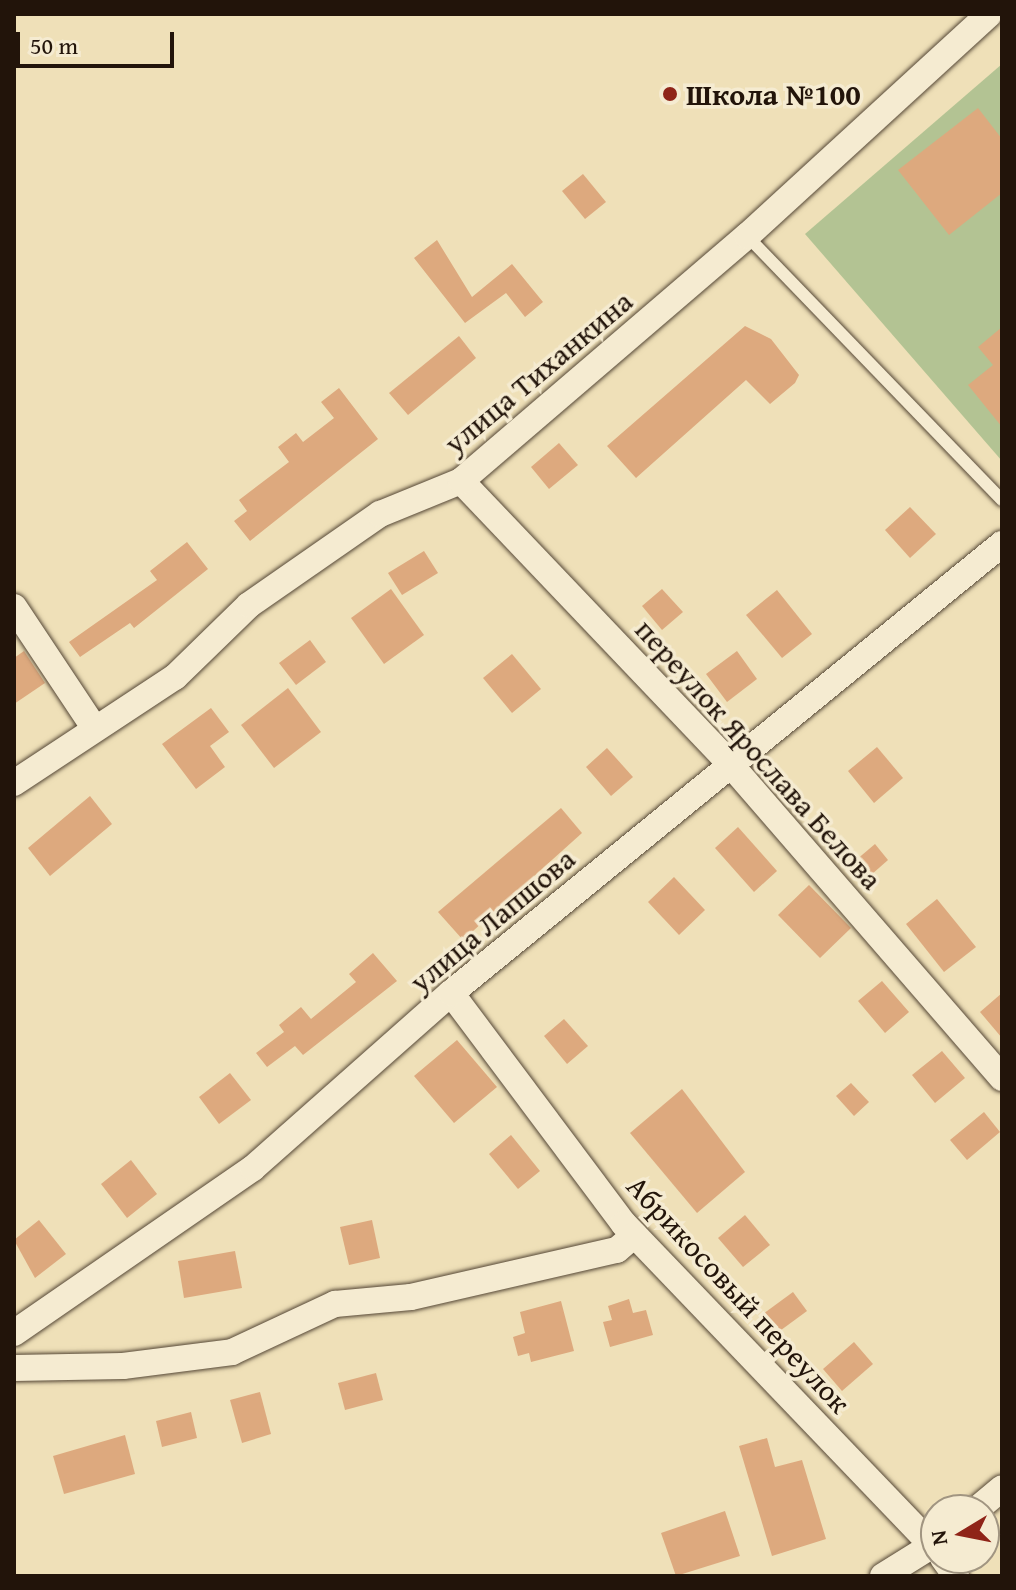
<!DOCTYPE html>
<meta charset="utf-8">
<style>
body{margin:0}
#map{position:relative;width:1016px;height:1590px;overflow:hidden;background:#efe0b8;font-family:"Gentium Book Plus",serif}
div>[style]{position:absolute}
[style*='--x']{left:calc(var(--x)*1px);top:calc(var(--y)*1px);width:calc(var(--w)*1px);rotate:calc(var(--a)*1deg)}
.green>*{inset:0;background:#b3c393}
.building>*{inset:0;background:#dda97e}
.roads{filter:drop-shadow(0 0 2px #554736) drop-shadow(0 0 2px #554736)}
.lane>*{height:12px;margin:-6px;padding:0 6px;transform-origin:6px;border-radius:6px;background:#f5ebd1}
.street>*{height:26px;margin:-13px;padding:0 13px;transform-origin:13px;border-radius:13px;background:#f5ebd1}
.dots>*{width:22px;height:22px;translate:-50% -50%;box-sizing:border-box;border:4px solid #f5ebd1;border-radius:50%}
span{translate:-50% -50%;white-space:nowrap;text-align:center;line-height:1.15;-webkit-text-stroke:7px #f5ebd1;paint-order:stroke}
.poi-label{font-size:30px;color:#22140a;font-weight:700}
.left{translate:0 -50%;text-align:left}
.street-label{font-size:30px;color:#22140a}
.frame{position:absolute;inset:0;border:16px solid #22140a;pointer-events:none}
.north{position:absolute;left:920px;top:1494px;width:80px;height:80px;box-sizing:border-box;background:#f5ebd1;border:2px solid #a19581;border-radius:50%;rotate:260deg;font-size:22px;font-weight:700;line-height:32px;text-align:center;color:#22140a}
.north::after{content:'';display:block;margin:auto;width:28px;height:36px;background:#8f2418;clip-path:polygon(50% 0,100% 100%,50% 72%,0 100%)}
.scale{position:absolute;left:16px;top:32px;width:158px;height:36px;box-sizing:border-box;border:4px solid #22140a;border-top:0;padding-left:10px;font-size:24px;line-height:28px;white-space:nowrap;color:#22140a;-webkit-text-stroke:6px #f5ebd1;paint-order:stroke}
</style>
<div id="map">
<div class="green">
<i style="clip-path:polygon(1002px 64px,1002px 461px,805px 234px)"></i>
</div>
<div class="building">
<i style="clip-path:polygon(978px 108px,1002px 139px,1002px 193px,949px 235px,898px 170px)"></i>
<i style="clip-path:polygon(583px 174px,606px 202px,585px 219px,562px 191px)"></i>
<i style="clip-path:polygon(437px 240px,472px 297px,512px 264px,543px 302px,525px 317px,506px 293px,465px 323px,414px 258px)"></i>
<i style="clip-path:polygon(745px 326px,771px 339px,799px 375px,795px 383px,770px 404px,746px 380px,636px 478px,607px 446px)"></i>
<i style="clip-path:polygon(1002px 327px,1002px 427px,968px 385px,993px 365px,978px 347px)"></i>
<i style="clip-path:polygon(459px 336px,476px 358px,408px 415px,389px 393px)"></i>
<i style="clip-path:polygon(339px 388px,378px 439px,250px 541px,234px 521px,247px 511px,239px 500px,289px 462px,278px 447px,296px 433px,303px 442px,334px 418px,321px 402px)"></i>
<i style="clip-path:polygon(559px 443px,578px 465px,549px 489px,531px 467px)"></i>
<i style="clip-path:polygon(910px 507px,936px 534px,910px 558px,885px 530px)"></i>
<i style="clip-path:polygon(187px 542px,208px 569px,134px 628px,130px 623px,80px 657px,69px 642px,157px 580px,150px 571px)"></i>
<i style="clip-path:polygon(424px 551px,438px 573px,402px 595px,388px 573px)"></i>
<i style="clip-path:polygon(391px 589px,424px 635px,384px 664px,351px 618px)"></i>
<i style="clip-path:polygon(662px 589px,683px 612px,662px 630px,642px 606px)"></i>
<i style="clip-path:polygon(777px 590px,812px 634px,782px 658px,746px 615px)"></i>
<i style="clip-path:polygon(310px 640px,326px 662px,296px 685px,279px 663px)"></i>
<i style="clip-path:polygon(24px 651px,45px 683px,14px 704px,14px 658px)"></i>
<i style="clip-path:polygon(737px 651px,757px 679px,727px 702px,706px 674px)"></i>
<i style="clip-path:polygon(512px 654px,541px 689px,512px 713px,483px 678px)"></i>
<i style="clip-path:polygon(288px 688px,321px 732px,274px 768px,241px 725px)"></i>
<i style="clip-path:polygon(211px 708px,229px 732px,210px 746px,225px 767px,196px 789px,162px 744px)"></i>
<i style="clip-path:polygon(877px 747px,903px 778px,874px 803px,848px 771px)"></i>
<i style="clip-path:polygon(607px 748px,633px 777px,611px 796px,586px 767px)"></i>
<i style="clip-path:polygon(90px 796px,112px 824px,50px 876px,28px 848px)"></i>
<i style="clip-path:polygon(561px 808px,582px 833px,463px 940px,438px 912px)"></i>
<i style="clip-path:polygon(738px 827px,777px 871px,754px 892px,715px 848px)"></i>
<i style="clip-path:polygon(875px 844px,888px 860px,863px 882px,849px 866px)"></i>
<i style="clip-path:polygon(674px 877px,705px 910px,679px 935px,648px 902px)"></i>
<i style="clip-path:polygon(809px 885px,851px 928px,820px 958px,778px 915px)"></i>
<i style="clip-path:polygon(937px 899px,976px 947px,944px 972px,906px 924px)"></i>
<i style="clip-path:polygon(373px 953px,397px 981px,303px 1055px,295px 1046px,267px 1067px,256px 1053px,284px 1032px,279px 1025px,301px 1007px,311px 1019px,356px 982px,349px 974px)"></i>
<i style="clip-path:polygon(882px 981px,909px 1012px,885px 1033px,858px 1001px)"></i>
<i style="clip-path:polygon(1002px 993px,1002px 1038px,980px 1012px)"></i>
<i style="clip-path:polygon(564px 1019px,588px 1046px,567px 1064px,544px 1036px)"></i>
<i style="clip-path:polygon(457px 1040px,497px 1087px,454px 1123px,414px 1076px)"></i>
<i style="clip-path:polygon(942px 1051px,965px 1078px,935px 1103px,912px 1075px)"></i>
<i style="clip-path:polygon(230px 1073px,251px 1100px,219px 1124px,199px 1097px)"></i>
<i style="clip-path:polygon(851px 1083px,869px 1102px,854px 1116px,836px 1096px)"></i>
<i style="clip-path:polygon(682px 1089px,745px 1172px,697px 1213px,630px 1133px)"></i>
<i style="clip-path:polygon(984px 1112px,1000px 1132px,967px 1160px,950px 1140px)"></i>
<i style="clip-path:polygon(511px 1135px,540px 1171px,518px 1189px,489px 1154px)"></i>
<i style="clip-path:polygon(131px 1160px,157px 1194px,127px 1218px,101px 1184px)"></i>
<i style="clip-path:polygon(745px 1215px,770px 1245px,743px 1267px,718px 1238px)"></i>
<i style="clip-path:polygon(39px 1220px,66px 1254px,35px 1278px,14px 1240px)"></i>
<i style="clip-path:polygon(372px 1220px,380px 1258px,349px 1265px,340px 1227px)"></i>
<i style="clip-path:polygon(235px 1251px,242px 1288px,184px 1298px,178px 1261px)"></i>
<i style="clip-path:polygon(793px 1292px,807px 1311px,777px 1333px,763px 1314px)"></i>
<i style="clip-path:polygon(629px 1299px,633px 1313px,646px 1310px,653px 1335px,610px 1347px,603px 1322px,612px 1320px,608px 1306px)"></i>
<i style="clip-path:polygon(561px 1301px,574px 1351px,531px 1362px,529px 1353px,518px 1356px,513px 1337px,525px 1333px,520px 1312px)"></i>
<i style="clip-path:polygon(854px 1342px,873px 1364px,842px 1391px,823px 1369px)"></i>
<i style="clip-path:polygon(376px 1373px,383px 1400px,345px 1410px,338px 1383px)"></i>
<i style="clip-path:polygon(260px 1392px,271px 1434px,242px 1443px,230px 1400px)"></i>
<i style="clip-path:polygon(191px 1412px,197px 1438px,162px 1447px,156px 1421px)"></i>
<i style="clip-path:polygon(125px 1435px,135px 1474px,64px 1494px,53px 1456px)"></i>
<i style="clip-path:polygon(767px 1438px,775px 1467px,802px 1460px,826px 1539px,772px 1556px,739px 1446px)"></i>
<i style="clip-path:polygon(725px 1511px,740px 1556px,676px 1576px,661px 1533px)"></i>
</div>
<div class="roads">
<div class="lane">
<i style="--x:747;--y:236;--w:367;--a:46"></i>
</div>
<div class="street">
<i style="--x:461;--y:481;--w:392;--a:46.4"></i>
<i style="--x:731;--y:765;--w:414;--a:49.1"></i>
<i style="--x:14;--y:607;--w:146;--a:56.4"></i>
<i style="--x:14;--y:783;--w:193;--a:-33.4"></i>
<i style="--x:175;--y:677;--w:103;--a:-44.2"></i>
<i style="--x:249;--y:605;--w:160;--a:-34.8"></i>
<i style="--x:380;--y:514;--w:87;--a:-22.2"></i>
<i style="--x:461;--y:481;--w:377;--a:-40.6"></i>
<i style="--x:747;--y:236;--w:328;--a:-42.5"></i>
<i style="--x:451;--y:993;--w:289;--a:53.2"></i>
<i style="--x:624;--y:1224;--w:451;--a:46.2"></i>
<i style="--x:14;--y:1333;--w:290;--a:-34.6"></i>
<i style="--x:253;--y:1168;--w:264;--a:-41.5"></i>
<i style="--x:451;--y:993;--w:711;--a:-39.18"></i>
<i style="--x:14;--y:1368;--w:109;--a:-1.1"></i>
<i style="--x:123;--y:1366;--w:110;--a:-7.3"></i>
<i style="--x:232;--y:1352;--w:114;--a:-25"></i>
<i style="--x:335;--y:1304;--w:76;--a:-5.3"></i>
<i style="--x:411;--y:1297;--w:211;--a:-12.9"></i>
<i style="--x:617;--y:1250;--w:23;--a:-41"></i>
<i style="--x:976;--y:1510;--w:34;--a:-40"></i>
<i style="--x:943;--y:1558;--w:22;--a:54"></i>
<i style="--x:883;--y:1576;--w:62;--a:-31.9"></i>
</div>
</div>
<div class="dots">
<i style="left:670px;top:94px;background:#8f2418"></i>
</div>
<div class="poi-label">
<span class="left" style="left:686px;top:94px">Школа №100</span>
</div>
<div class="street-label">
<span style="left:538px;top:372px;rotate:-40deg">улица Тиханкина</span>
<span style="left:759px;top:754px;rotate:48deg">переулок Ярослава Белова</span>
<span style="left:492px;top:920px;rotate:-40deg">улица Лапшова</span>
<span style="left:739px;top:1294px;rotate:47deg">Абрикосовый переулок</span>
</div>
<div class="frame"></div>
<div class="north">N</div>
<div class="scale">50 m</div>
</div>
